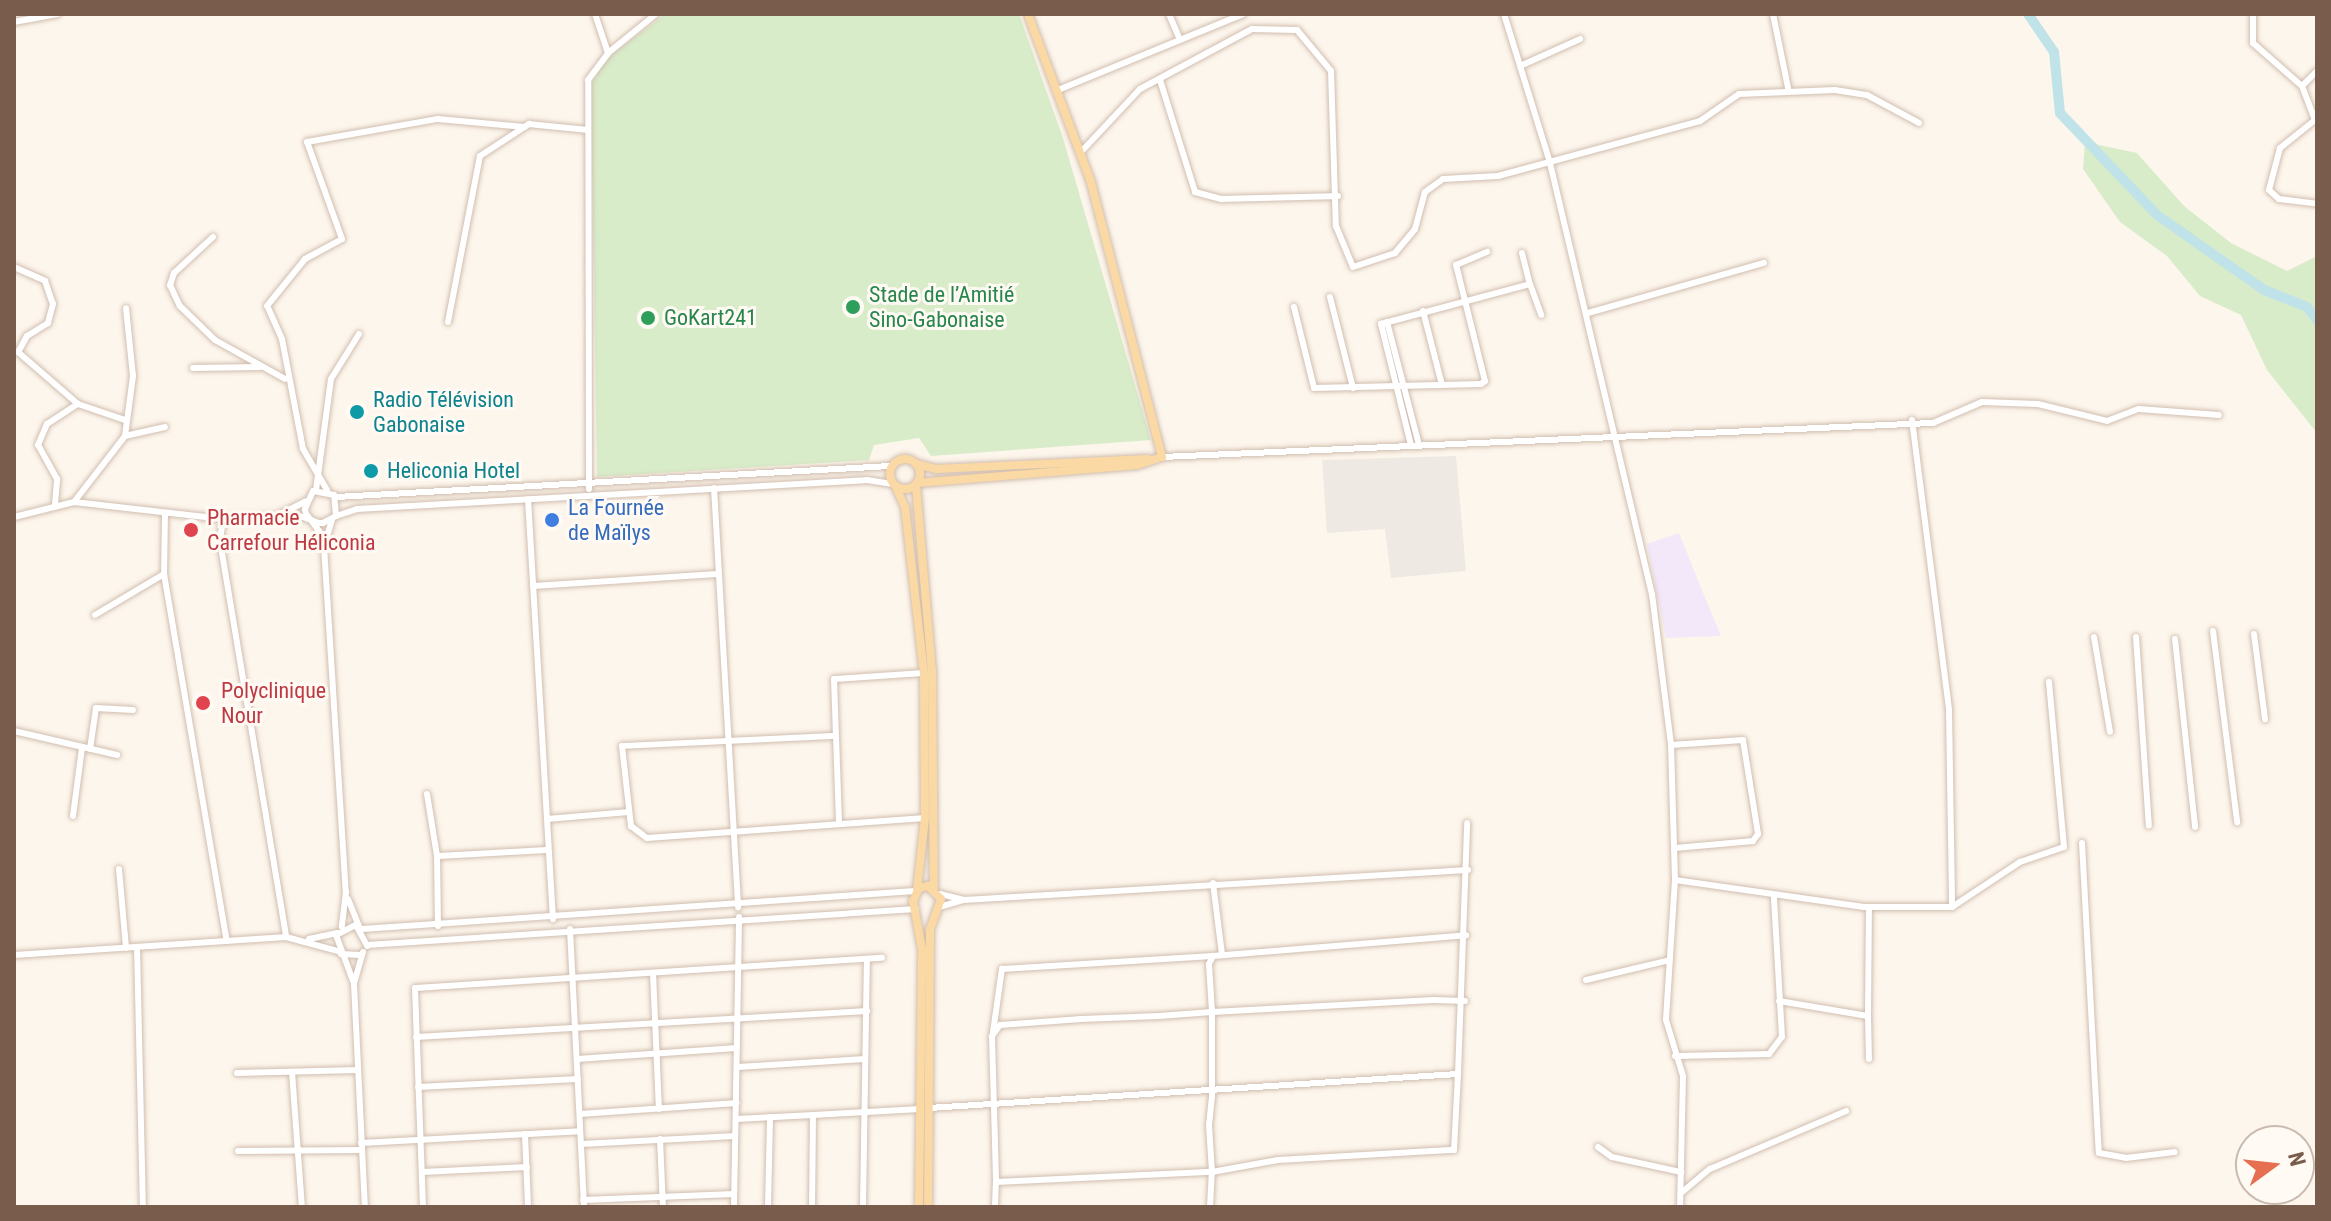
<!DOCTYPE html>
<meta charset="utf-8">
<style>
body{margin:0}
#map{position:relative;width:2331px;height:1221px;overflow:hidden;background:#fdf6ec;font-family:"Roboto Condensed",sans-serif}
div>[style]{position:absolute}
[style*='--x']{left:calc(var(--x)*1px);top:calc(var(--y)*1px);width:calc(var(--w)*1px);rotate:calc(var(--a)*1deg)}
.industrial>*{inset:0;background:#efe9e4}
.education>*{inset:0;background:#f3e8fa}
.green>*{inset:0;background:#d8ecc9}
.river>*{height:10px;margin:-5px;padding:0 5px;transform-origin:5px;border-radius:5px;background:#bfe3e8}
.roads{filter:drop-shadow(0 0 2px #d1beb0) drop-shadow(0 0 2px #d1beb0)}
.minor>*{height:6px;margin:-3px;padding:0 3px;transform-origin:3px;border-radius:3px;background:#fff}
.major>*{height:8px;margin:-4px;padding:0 4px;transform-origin:4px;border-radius:4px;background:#fbd9a5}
.major>.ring{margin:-4px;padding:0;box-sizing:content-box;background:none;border:8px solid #fbd9a5;border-radius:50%}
.dots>*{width:22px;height:22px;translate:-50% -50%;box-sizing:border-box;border:4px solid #fffaf3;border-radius:50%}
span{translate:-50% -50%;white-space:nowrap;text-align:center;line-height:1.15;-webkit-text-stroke:6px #fffaf3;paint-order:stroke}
.leisure-label{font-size:22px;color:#27864d}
.left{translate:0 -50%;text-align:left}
.culture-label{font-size:22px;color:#0d838f}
.shop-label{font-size:22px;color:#366cbe}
.health-label{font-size:22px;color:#be3a42}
.frame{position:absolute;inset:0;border:16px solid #7a5c4d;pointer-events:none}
.north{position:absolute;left:2235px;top:1125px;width:80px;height:80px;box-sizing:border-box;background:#fffaf3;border:2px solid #cabbb1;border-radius:50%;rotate:75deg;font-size:22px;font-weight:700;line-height:32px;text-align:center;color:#7a5c4d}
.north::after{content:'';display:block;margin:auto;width:28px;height:36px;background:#e76f51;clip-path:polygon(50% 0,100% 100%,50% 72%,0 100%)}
</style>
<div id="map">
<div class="industrial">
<i style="clip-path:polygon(1456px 456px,1466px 571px,1391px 578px,1385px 529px,1327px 533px,1322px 460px)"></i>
</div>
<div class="education">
<i style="clip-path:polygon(1679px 533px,1701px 588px,1721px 636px,1666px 638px,1647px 544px)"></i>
</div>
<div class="green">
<i style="clip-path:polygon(665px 14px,1019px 14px,1063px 138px,1151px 440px,931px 456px,919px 438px,874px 445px,869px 460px,597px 477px,591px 85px,606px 59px)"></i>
<i style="clip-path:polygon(2085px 142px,2137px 153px,2184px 206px,2231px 243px,2287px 271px,2317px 256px,2317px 433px,2267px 370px,2241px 315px,2200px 296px,2167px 256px,2120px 222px,2083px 169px)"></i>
</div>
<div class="river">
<i style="--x:2028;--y:14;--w:46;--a:55.6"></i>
<i style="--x:2054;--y:52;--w:61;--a:84.4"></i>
<i style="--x:2060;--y:113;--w:141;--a:46.4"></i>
<i style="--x:2157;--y:215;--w:131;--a:35"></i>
<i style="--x:2264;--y:290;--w:46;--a:21.6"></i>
<i style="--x:2307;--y:307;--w:16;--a:52"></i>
</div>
<div class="roads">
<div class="minor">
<i style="--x:595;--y:14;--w:41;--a:71.6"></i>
<i style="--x:1169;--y:14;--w:28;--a:67"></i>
<i style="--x:1504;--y:14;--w:156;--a:72.8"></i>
<i style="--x:1550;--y:163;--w:443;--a:76.7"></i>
<i style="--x:1652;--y:594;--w:152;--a:82.8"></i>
<i style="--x:1671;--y:745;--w:135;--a:88.3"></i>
<i style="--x:1675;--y:880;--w:140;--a:93.7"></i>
<i style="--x:1666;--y:1020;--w:59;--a:73.1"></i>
<i style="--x:1683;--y:1076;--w:131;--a:91.3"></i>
<i style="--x:1773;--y:14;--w:76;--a:78.5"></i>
<i style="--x:2253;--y:14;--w:29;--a:90"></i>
<i style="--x:2253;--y:43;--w:65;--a:41.3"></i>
<i style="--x:2302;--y:86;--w:36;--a:69"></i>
<i style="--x:2315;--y:120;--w:45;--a:141.3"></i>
<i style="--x:2280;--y:148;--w:43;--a:104.7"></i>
<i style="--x:2269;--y:190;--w:13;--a:42"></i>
<i style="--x:2279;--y:199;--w:38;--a:7"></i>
<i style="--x:14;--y:22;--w:44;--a:-10.5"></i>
<i style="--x:1520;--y:66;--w:66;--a:-24.2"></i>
<i style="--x:1160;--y:80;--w:117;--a:72.6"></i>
<i style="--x:1195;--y:192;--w:28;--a:15"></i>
<i style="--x:1222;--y:199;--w:116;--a:-1.5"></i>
<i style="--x:2302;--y:86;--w:21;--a:-45"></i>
<i style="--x:1058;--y:90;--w:200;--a:-22.3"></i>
<i style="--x:1081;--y:152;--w:86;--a:-46.9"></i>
<i style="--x:1140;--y:89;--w:127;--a:-28.2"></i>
<i style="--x:1252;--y:29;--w:45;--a:1.3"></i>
<i style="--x:1297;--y:30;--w:53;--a:50.3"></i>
<i style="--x:1331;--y:71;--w:155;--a:88.2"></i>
<i style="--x:1336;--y:226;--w:44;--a:67.5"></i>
<i style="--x:1353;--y:267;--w:44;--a:-18.4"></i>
<i style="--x:1395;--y:253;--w:31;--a:-50"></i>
<i style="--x:1415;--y:229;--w:38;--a:-75"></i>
<i style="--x:1425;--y:192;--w:22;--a:-36"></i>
<i style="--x:1443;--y:179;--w:55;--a:-3.1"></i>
<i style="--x:1498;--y:176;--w:209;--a:-15.2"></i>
<i style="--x:1700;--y:121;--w:47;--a:-34.7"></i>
<i style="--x:1739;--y:94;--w:96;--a:-2.4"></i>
<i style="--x:1835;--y:90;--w:32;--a:9"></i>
<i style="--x:1867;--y:95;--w:59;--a:28.3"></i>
<i style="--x:213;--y:237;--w:53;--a:137.3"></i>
<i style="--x:174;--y:273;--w:13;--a:108"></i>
<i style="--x:170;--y:285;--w:23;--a:65"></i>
<i style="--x:180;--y:306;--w:49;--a:44.2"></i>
<i style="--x:215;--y:340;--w:80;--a:29.1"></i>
<i style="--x:1522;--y:253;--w:32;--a:76"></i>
<i style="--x:14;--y:267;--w:34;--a:24"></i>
<i style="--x:45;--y:281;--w:24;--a:71"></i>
<i style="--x:53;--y:304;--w:20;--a:105"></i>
<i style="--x:48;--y:323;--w:25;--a:148"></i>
<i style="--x:27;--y:336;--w:18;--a:119"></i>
<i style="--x:18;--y:352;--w:79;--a:40.9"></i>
<i style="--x:78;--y:404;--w:50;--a:18.8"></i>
<i style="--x:1330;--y:297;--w:94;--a:75.8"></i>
<i style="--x:1294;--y:307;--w:83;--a:76.1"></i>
<i style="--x:1314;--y:388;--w:167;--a:-1.4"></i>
<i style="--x:1481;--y:384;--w:5;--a:-37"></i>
<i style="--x:1485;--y:381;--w:120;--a:-104"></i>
<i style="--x:1456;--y:265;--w:34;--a:-23"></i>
<i style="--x:1423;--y:311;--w:76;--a:75.6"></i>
<i style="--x:1588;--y:313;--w:183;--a:-15.9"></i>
<i style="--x:448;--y:322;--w:169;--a:-79.1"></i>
<i style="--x:480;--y:156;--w:59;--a:-33.1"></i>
<i style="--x:529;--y:124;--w:59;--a:5.8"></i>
<i style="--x:1387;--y:322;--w:127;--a:75.4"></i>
<i style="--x:193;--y:368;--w:67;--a:-0.9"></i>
<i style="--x:1912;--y:420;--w:292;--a:82.7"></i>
<i style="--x:1949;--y:710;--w:197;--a:89.1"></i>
<i style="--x:125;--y:436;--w:61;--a:-82.4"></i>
<i style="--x:133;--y:376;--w:68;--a:-95.9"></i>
<i style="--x:1411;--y:445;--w:125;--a:-103.9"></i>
<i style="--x:1381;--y:324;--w:154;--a:-15"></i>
<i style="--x:1530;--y:284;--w:33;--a:70"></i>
<i style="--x:1162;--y:457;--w:772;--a:-2.53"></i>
<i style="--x:1933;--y:423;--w:53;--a:-23.2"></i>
<i style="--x:1982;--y:402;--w:56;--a:2"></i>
<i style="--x:2038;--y:404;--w:71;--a:13.8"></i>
<i style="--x:2107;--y:421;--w:34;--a:-21"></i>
<i style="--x:2139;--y:409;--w:80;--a:4.3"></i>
<i style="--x:714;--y:488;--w:420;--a:86.7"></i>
<i style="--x:589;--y:489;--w:409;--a:-90.1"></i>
<i style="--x:588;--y:80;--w:34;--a:-53"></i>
<i style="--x:608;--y:53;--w:62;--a:-39.1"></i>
<i style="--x:316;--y:490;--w:112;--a:-82.3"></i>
<i style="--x:331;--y:379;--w:53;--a:-58.1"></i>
<i style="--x:327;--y:490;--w:48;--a:-120.3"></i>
<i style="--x:303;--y:449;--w:112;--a:-100.8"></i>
<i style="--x:282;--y:339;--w:36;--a:-114"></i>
<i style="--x:267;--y:306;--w:60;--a:-51"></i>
<i style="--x:305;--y:259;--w:42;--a:-28.4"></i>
<i style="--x:342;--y:239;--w:103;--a:-109.8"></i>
<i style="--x:307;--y:142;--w:133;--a:-10"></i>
<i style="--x:438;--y:119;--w:87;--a:5.3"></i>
<i style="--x:336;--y:497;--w:556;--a:-3.2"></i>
<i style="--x:528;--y:499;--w:421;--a:86.6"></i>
<i style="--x:74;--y:502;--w:83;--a:-52.3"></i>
<i style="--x:125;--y:436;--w:41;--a:-12.7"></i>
<i style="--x:55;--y:504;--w:25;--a:-85"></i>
<i style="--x:57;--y:479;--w:39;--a:-119"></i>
<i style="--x:38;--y:445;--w:23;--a:-67"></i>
<i style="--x:47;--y:424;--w:37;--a:-33"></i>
<i style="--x:165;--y:513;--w:61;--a:90.9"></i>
<i style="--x:164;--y:574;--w:372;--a:80.3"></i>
<i style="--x:281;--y:514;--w:28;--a:-27"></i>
<i style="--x:336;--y:516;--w:22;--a:-18"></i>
<i style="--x:357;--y:509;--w:511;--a:-3.25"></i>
<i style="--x:867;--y:480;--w:25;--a:9"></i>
<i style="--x:14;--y:517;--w:62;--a:-14"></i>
<i style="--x:74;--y:502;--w:150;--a:6.5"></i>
<i style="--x:223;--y:519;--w:69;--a:-3.3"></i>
<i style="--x:292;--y:515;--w:11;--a:10"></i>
<i style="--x:303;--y:517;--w:9;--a:21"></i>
<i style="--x:311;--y:520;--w:8;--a:23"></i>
<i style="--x:318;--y:523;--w:5;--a:0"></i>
<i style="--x:323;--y:523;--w:15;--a:-28"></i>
<i style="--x:336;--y:516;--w:21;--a:-95"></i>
<i style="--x:334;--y:495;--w:21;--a:-169"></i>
<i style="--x:313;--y:491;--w:20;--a:114"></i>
<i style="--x:305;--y:509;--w:5;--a:79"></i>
<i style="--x:306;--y:514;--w:8;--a:50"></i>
<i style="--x:311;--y:520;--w:14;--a:54"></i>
<i style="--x:319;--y:531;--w:16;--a:72"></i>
<i style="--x:324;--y:546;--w:347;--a:86.4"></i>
<i style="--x:346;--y:892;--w:35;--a:97"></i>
<i style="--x:223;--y:519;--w:22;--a:98"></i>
<i style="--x:220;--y:541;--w:401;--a:80.5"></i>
<i style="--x:324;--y:546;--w:27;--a:-73"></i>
<i style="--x:533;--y:586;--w:185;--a:-3.7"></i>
<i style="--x:95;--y:615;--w:80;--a:-30.7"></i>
<i style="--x:2213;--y:631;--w:193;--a:82.8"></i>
<i style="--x:2254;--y:634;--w:86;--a:82.6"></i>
<i style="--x:2094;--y:637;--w:96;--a:80.4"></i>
<i style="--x:2136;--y:637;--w:189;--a:86.1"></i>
<i style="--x:2175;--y:639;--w:189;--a:83.9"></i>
<i style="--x:14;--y:731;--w:106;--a:13.1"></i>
<i style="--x:834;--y:736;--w:212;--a:177.3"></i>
<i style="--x:622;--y:746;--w:81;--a:83.6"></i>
<i style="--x:631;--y:826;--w:20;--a:37"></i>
<i style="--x:647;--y:838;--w:279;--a:-4.1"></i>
<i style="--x:1671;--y:745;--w:72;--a:-4"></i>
<i style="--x:1743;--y:740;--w:95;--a:80.9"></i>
<i style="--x:1758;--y:834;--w:9;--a:126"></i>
<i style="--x:1753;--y:841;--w:78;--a:174.9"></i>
<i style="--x:90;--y:749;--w:41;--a:-81.7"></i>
<i style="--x:96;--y:708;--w:37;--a:3"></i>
<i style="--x:427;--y:794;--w:63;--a:80.8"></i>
<i style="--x:73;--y:816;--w:69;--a:-82.5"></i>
<i style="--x:547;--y:819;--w:82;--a:-4.9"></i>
<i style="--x:839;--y:822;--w:143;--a:-92"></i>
<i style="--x:834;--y:679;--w:90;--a:-3.8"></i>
<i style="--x:2082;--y:843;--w:310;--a:86.9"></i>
<i style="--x:2099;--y:1153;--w:27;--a:10"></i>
<i style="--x:2126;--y:1158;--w:49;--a:-7"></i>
<i style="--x:119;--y:869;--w:79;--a:84.9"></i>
<i style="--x:1675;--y:880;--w:191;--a:8.1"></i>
<i style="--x:1864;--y:907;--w:88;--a:0"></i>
<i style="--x:1952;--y:907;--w:82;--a:-33.5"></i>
<i style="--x:2020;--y:862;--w:46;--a:-18.8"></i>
<i style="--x:2064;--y:847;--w:166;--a:-95.2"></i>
<i style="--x:1213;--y:883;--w:72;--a:82.8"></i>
<i style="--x:348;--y:899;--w:29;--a:68"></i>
<i style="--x:964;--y:900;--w:505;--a:-3.41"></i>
<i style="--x:939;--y:907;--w:26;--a:-16"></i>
<i style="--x:964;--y:900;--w:25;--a:-166"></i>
<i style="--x:438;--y:926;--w:70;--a:-90.8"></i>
<i style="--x:437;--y:856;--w:111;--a:-3.1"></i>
<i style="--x:362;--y:929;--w:554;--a:-3.93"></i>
<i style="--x:570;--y:929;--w:278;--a:87.1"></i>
<i style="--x:309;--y:939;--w:29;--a:-12"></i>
<i style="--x:367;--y:945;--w:550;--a:-3.75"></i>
<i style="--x:137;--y:947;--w:260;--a:88.7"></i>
<i style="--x:363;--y:952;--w:33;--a:106"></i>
<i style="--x:354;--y:984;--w:223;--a:87.2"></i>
<i style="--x:341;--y:954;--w:19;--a:3"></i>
<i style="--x:14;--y:955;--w:273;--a:-3.8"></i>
<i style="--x:286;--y:937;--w:54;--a:15.1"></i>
<i style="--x:653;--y:973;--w:136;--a:87.5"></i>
<i style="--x:1586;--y:980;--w:86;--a:-13.4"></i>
<i style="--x:353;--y:981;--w:49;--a:-110.3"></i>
<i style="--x:336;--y:935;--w:22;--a:-27"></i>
<i style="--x:356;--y:925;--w:24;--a:62"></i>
<i style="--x:1465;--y:1001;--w:32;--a:-178"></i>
<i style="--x:1433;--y:1000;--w:221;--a:176.9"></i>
<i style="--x:1212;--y:1012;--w:53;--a:175.7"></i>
<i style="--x:1159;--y:1016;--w:78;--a:177.8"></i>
<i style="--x:1081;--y:1019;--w:81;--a:175.8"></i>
<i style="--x:1000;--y:1025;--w:14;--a:126"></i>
<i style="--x:992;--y:1036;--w:146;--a:88.4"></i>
<i style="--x:996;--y:1182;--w:216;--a:-2.7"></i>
<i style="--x:1212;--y:1172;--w:47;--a:-93.7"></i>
<i style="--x:1209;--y:1125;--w:30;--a:-84"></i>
<i style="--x:1212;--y:1095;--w:83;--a:-90"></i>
<i style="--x:1212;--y:1012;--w:48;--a:-93.6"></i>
<i style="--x:1209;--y:964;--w:9;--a:-63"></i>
<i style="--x:1213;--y:956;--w:254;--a:-4.7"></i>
<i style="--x:1779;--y:1001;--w:90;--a:9.6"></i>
<i style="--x:1868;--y:1016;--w:43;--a:88.7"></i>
<i style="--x:1868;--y:1016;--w:109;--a:-89.5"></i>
<i style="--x:993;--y:1032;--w:64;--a:-81.9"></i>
<i style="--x:1002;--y:969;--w:211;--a:-3.5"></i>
<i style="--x:416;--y:1037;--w:452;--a:-3.3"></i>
<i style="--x:1675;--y:1056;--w:94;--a:-1.2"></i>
<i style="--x:1769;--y:1054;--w:21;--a:-53"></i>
<i style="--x:1782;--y:1037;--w:140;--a:-93.3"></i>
<i style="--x:577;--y:1059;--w:160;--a:-3.9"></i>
<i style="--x:738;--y:1067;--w:127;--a:-3.6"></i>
<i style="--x:292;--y:1072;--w:135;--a:85.8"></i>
<i style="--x:237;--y:1073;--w:121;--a:-1.4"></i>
<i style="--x:418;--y:1087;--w:160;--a:-2.9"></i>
<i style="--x:929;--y:1108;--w:530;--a:-3.68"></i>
<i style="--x:1458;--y:1074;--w:251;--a:-87.9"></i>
<i style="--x:580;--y:1114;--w:157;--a:-4"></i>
<i style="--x:813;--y:1115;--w:107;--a:-3.2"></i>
<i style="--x:736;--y:1119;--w:77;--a:-3"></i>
<i style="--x:813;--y:1115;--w:92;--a:90.6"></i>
<i style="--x:525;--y:1134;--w:73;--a:87.6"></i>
<i style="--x:660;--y:1139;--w:68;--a:87.5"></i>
<i style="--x:361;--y:1143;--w:219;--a:-3.1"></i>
<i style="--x:581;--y:1144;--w:154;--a:-3"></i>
<i style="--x:1598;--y:1147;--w:17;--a:36"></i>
<i style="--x:1612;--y:1157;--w:71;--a:12.3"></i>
<i style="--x:238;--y:1151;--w:124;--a:-0.5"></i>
<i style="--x:422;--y:1172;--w:105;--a:-2.7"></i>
<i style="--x:1681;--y:1193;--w:38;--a:-40"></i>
<i style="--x:1710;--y:1169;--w:148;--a:-23.1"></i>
<i style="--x:583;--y:1200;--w:151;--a:-2.3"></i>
<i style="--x:423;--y:1207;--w:219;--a:-92.1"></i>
<i style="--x:415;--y:988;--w:468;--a:-3.7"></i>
<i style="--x:734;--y:1207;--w:290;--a:-89"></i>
<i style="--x:768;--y:1207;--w:90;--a:-88.7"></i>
<i style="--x:863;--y:1207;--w:248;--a:-89.1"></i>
<i style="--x:995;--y:1207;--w:25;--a:-88"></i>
<i style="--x:1210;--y:1207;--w:35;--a:-87"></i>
<i style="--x:1212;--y:1172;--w:67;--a:-10.3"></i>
<i style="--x:1278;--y:1160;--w:176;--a:-3.3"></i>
<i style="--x:1454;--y:1150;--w:76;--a:-87"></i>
</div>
<div class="major">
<i class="ring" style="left:890px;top:459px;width:22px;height:22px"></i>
<i style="--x:916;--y:464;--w:21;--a:14"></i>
<i style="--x:936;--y:469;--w:212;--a:-2.7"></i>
<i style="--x:917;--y:483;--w:221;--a:-4.7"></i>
<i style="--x:1137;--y:465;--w:26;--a:-18"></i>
<i style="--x:1162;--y:457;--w:284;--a:-104.5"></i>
<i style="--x:1091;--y:182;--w:179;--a:-110.6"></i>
<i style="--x:916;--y:485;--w:188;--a:85.1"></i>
<i style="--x:932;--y:672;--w:216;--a:89.5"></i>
<i style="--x:896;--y:487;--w:22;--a:66"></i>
<i style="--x:905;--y:507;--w:167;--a:83.5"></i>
<i style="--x:924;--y:673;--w:145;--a:89.6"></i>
<i style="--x:925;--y:818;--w:72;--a:96.3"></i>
<i style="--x:919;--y:1207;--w:258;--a:-89.3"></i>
<i style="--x:922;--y:949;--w:49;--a:-100.6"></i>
<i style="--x:913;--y:901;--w:14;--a:-65"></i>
<i style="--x:919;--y:888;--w:9;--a:-13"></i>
<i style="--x:928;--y:886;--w:18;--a:45"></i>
<i style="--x:941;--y:899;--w:33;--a:110"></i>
<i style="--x:930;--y:930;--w:277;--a:90.4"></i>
</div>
</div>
<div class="dots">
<i style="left:853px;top:307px;background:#2e9e5b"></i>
<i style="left:648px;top:318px;background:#2e9e5b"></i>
<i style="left:357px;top:412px;background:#0f9aa8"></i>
<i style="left:371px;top:471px;background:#0f9aa8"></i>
<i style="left:552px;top:520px;background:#3f7fe0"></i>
<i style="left:191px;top:530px;background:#e0444e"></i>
<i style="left:203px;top:703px;background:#e0444e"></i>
</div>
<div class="leisure-label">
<span class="left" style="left:869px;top:307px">Stade de l’Amitié<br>Sino-Gabonaise</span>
<span class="left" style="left:664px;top:318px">GoKart241</span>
</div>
<div class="culture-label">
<span class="left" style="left:373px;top:412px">Radio Télévision<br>Gabonaise</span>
<span class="left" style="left:387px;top:471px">Heliconia Hotel</span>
</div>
<div class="shop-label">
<span class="left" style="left:568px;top:520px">La Fournée<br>de Maïlys</span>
</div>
<div class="health-label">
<span class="left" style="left:207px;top:530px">Pharmacie<br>Carrefour Héliconia</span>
<span class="left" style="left:221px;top:703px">Polyclinique<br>Nour</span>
</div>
<div class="frame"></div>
<div class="north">N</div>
</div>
